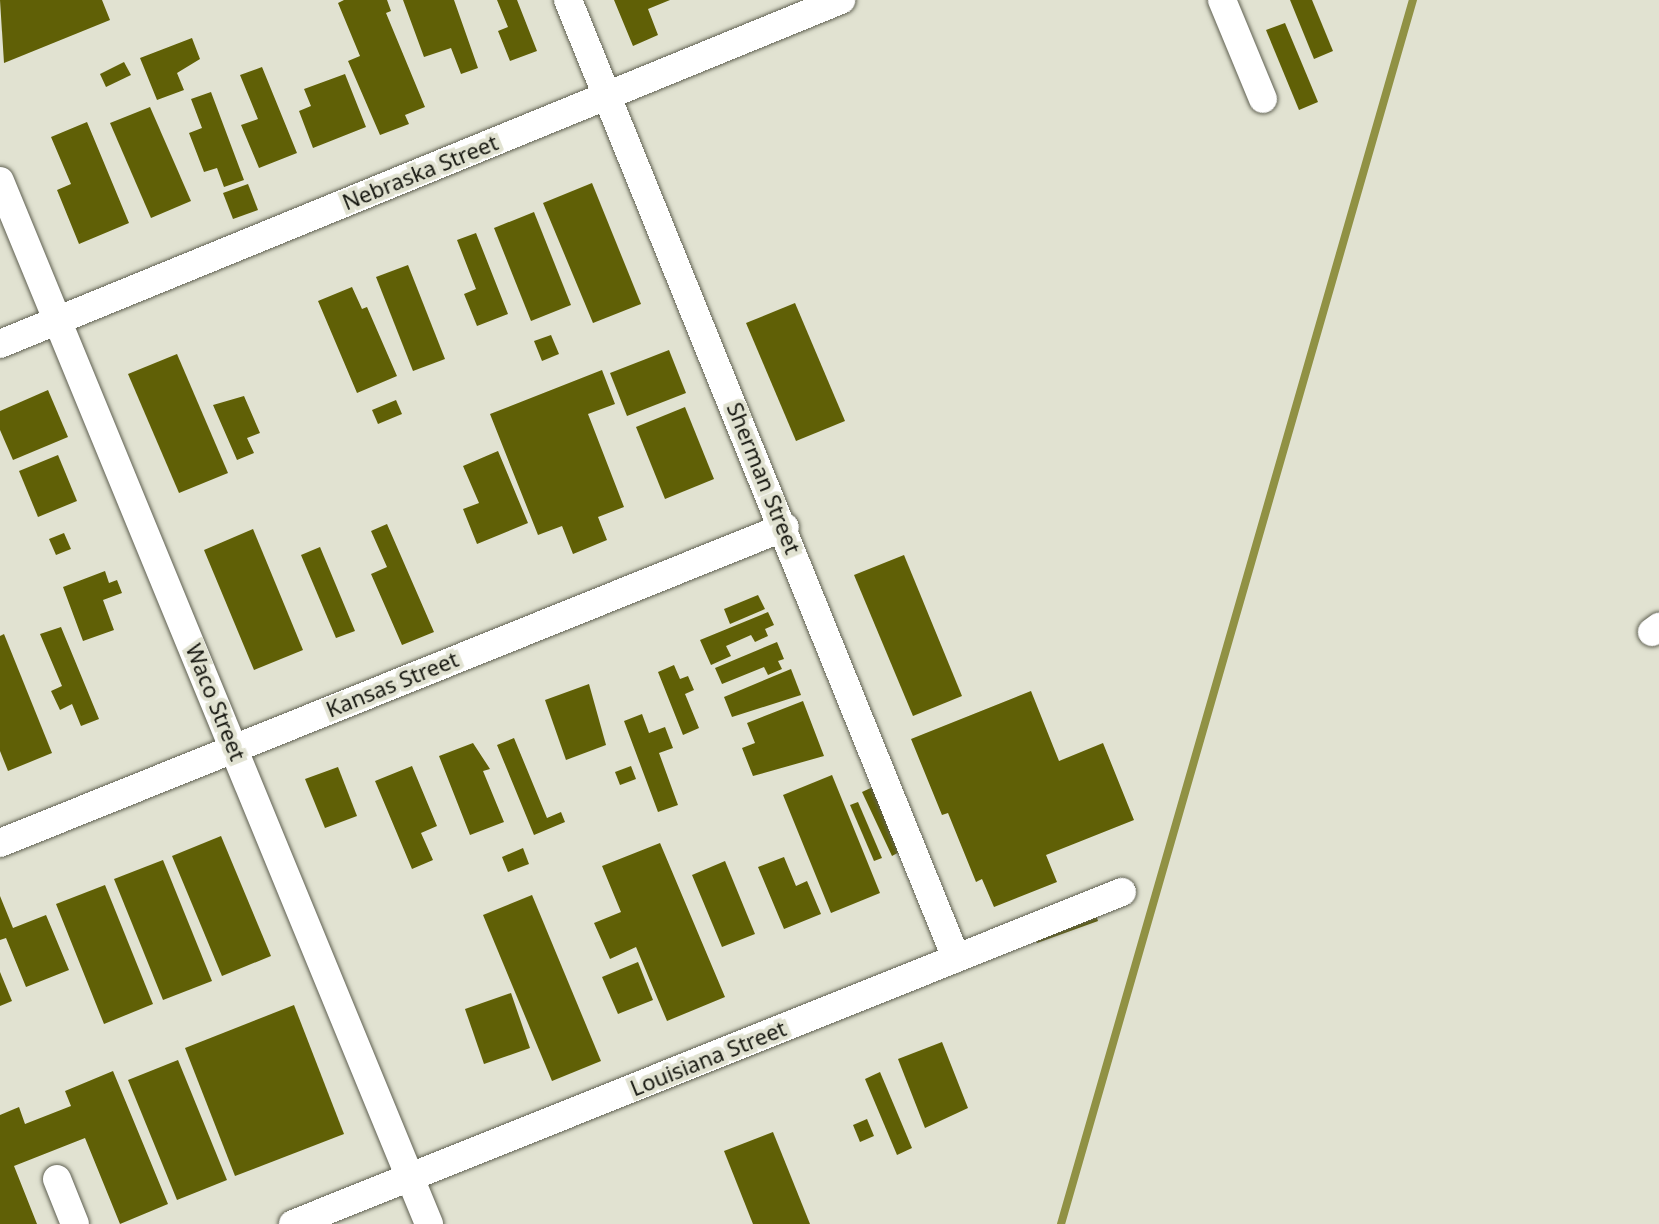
<!DOCTYPE html>
<style>
body{margin:0}
#map{position:relative;width:1659px;height:1224px;overflow:hidden;background:#e1e2d1;font-family:"Noto Sans",sans-serif}
div>[style]{position:absolute}
[style*='--x']{left:calc(var(--x)*1px);top:calc(var(--y)*1px);width:calc(var(--w)*1px);rotate:calc(var(--a)*1deg)}
.stream>*{height:8px;margin:-4px;padding:0 4px;transform-origin:4px;border-radius:4px;background:#909144}
.building>*{inset:0;background:#606006}
.roads{filter:drop-shadow(0 0 2px #5f6051) drop-shadow(0 0 2px #5f6051)}
.minor>*{height:28px;margin:-14px;padding:0 14px;transform-origin:14px;border-radius:14px;background:#fff}
span{translate:-50% -50%;white-space:nowrap;text-align:center;line-height:1.15;-webkit-text-stroke:8px #e1e2d1;paint-order:stroke}
.street-label{font-size:22px;color:#15160f}
</style>
<div id="map">
<div class="stream">
<i style="--x:1061;--y:1224;--w:1274;--a:-73.96"></i>
</div>
<div class="building">
<i style="clip-path:polygon(0 0,102px 0,110px 20px,4px 63px)"></i>
<i style="clip-path:polygon(344px 0,387px 0,391px 11px,386px 13px,425px 107px,405px 115px,409px 124px,380px 135px,348px 61px,360px 56px,338px 3px)"></i>
<i style="clip-path:polygon(403px 0,454px 0,478px 68px,461px 74px,451px 48px,424px 57px)"></i>
<i style="clip-path:polygon(497px 0,517px 0,537px 51px,510px 61px,498px 31px,508px 27px)"></i>
<i style="clip-path:polygon(614px 0,670px 0,648px 9px,658px 35px,633px 46px)"></i>
<i style="clip-path:polygon(1290px 0,1312px 0,1333px 51px,1314px 59px)"></i>
<i style="clip-path:polygon(1285px 23px,1318px 102px,1299px 110px,1266px 30px)"></i>
<i style="clip-path:polygon(192px 38px,200px 59px,177px 73px,184px 90px,157px 100px,140px 58px)"></i>
<i style="clip-path:polygon(124px 62px,131px 75px,106px 87px,100px 74px)"></i>
<i style="clip-path:polygon(262px 67px,297px 153px,259px 168px,241px 125px,258px 119px,240px 75px)"></i>
<i style="clip-path:polygon(345px 74px,366px 127px,313px 148px,299px 111px,311px 106px,304px 89px)"></i>
<i style="clip-path:polygon(211px 92px,244px 180px,224px 187px,217px 168px,204px 172px,189px 133px,202px 128px,191px 99px)"></i>
<i style="clip-path:polygon(150px 107px,191px 201px,151px 218px,110px 123px)"></i>
<i style="clip-path:polygon(87px 122px,129px 223px,79px 244px,57px 190px,71px 184px,51px 137px)"></i>
<i style="clip-path:polygon(592px 183px,641px 304px,593px 323px,543px 203px)"></i>
<i style="clip-path:polygon(248px 184px,258px 210px,233px 219px,223px 193px)"></i>
<i style="clip-path:polygon(534px 212px,571px 305px,531px 321px,494px 228px)"></i>
<i style="clip-path:polygon(476px 233px,508px 314px,477px 326px,464px 294px,476px 289px,457px 240px)"></i>
<i style="clip-path:polygon(408px 265px,445px 359px,413px 371px,376px 277px)"></i>
<i style="clip-path:polygon(352px 287px,362px 309px,367px 307px,397px 376px,357px 393px,318px 301px)"></i>
<i style="clip-path:polygon(795px 303px,845px 421px,796px 441px,746px 323px)"></i>
<i style="clip-path:polygon(551px 335px,559px 354px,542px 361px,534px 341px)"></i>
<i style="clip-path:polygon(669px 350px,686px 393px,627px 416px,610px 373px)"></i>
<i style="clip-path:polygon(177px 354px,228px 473px,179px 493px,128px 374px)"></i>
<i style="clip-path:polygon(602px 370px,615px 404px,588px 414px,624px 507px,598px 517px,607px 540px,573px 554px,562px 526px,538px 535px,490px 414px)"></i>
<i style="clip-path:polygon(48px 390px,68px 437px,13px 460px,0 430px,0 411px)"></i>
<i style="clip-path:polygon(244px 396px,260px 433px,247px 438px,254px 453px,237px 460px,213px 405px)"></i>
<i style="clip-path:polygon(396px 400px,402px 414px,378px 424px,372px 410px)"></i>
<i style="clip-path:polygon(685px 407px,714px 479px,665px 499px,636px 427px)"></i>
<i style="clip-path:polygon(498px 451px,528px 523px,477px 544px,463px 509px,479px 503px,463px 466px)"></i>
<i style="clip-path:polygon(58px 455px,77px 501px,38px 517px,19px 471px)"></i>
<i style="clip-path:polygon(387px 524px,434px 632px,402px 645px,371px 574px,387px 567px,371px 531px)"></i>
<i style="clip-path:polygon(253px 529px,303px 650px,254px 670px,204px 550px)"></i>
<i style="clip-path:polygon(64px 533px,71px 549px,56px 555px,49px 539px)"></i>
<i style="clip-path:polygon(320px 547px,355px 631px,336px 638px,301px 555px)"></i>
<i style="clip-path:polygon(904px 555px,962px 696px,913px 716px,854px 575px)"></i>
<i style="clip-path:polygon(105px 571px,109px 583px,117px 580px,122px 593px,103px 600px,114px 630px,83px 641px,63px 587px)"></i>
<i style="clip-path:polygon(758px 595px,765px 609px,730px 624px,724px 609px)"></i>
<i style="clip-path:polygon(768px 612px,774px 625px,765px 629px,768px 636px,755px 642px,751px 635px,726px 646px,731px 656px,711px 665px,700px 640px)"></i>
<i style="clip-path:polygon(61px 627px,99px 719px,81px 726px,72px 704px,60px 710px,51px 691px,62px 686px,40px 634px)"></i>
<i style="clip-path:polygon(4px 634px,52px 753px,8px 771px,0 751px,0 636px)"></i>
<i style="clip-path:polygon(777px 642px,784px 659px,778px 661px,782px 669px,768px 675px,764px 667px,722px 684px,715px 668px)"></i>
<i style="clip-path:polygon(674px 665px,680px 679px,688px 676px,694px 690px,685px 694px,699px 728px,683px 735px,658px 672px)"></i>
<i style="clip-path:polygon(791px 669px,801px 695px,732px 717px,724px 697px)"></i>
<i style="clip-path:polygon(589px 684px,606px 745px,566px 760px,545px 700px)"></i>
<i style="clip-path:polygon(1031px 691px,1059px 761px,1103px 743px,1134px 820px,1046px 855px,1057px 882px,994px 907px,982px 879px,976px 882px,948px 813px,942px 815px,911px 739px)"></i>
<i style="clip-path:polygon(803px 701px,824px 756px,753px 776px,742px 748px,755px 743px,747px 723px)"></i>
<i style="clip-path:polygon(642px 714px,649px 733px,665px 727px,673px 748px,659px 753px,678px 805px,658px 812px,624px 721px)"></i>
<i style="clip-path:polygon(514px 738px,547px 818px,561px 812px,565px 822px,534px 835px,497px 745px)"></i>
<i style="clip-path:polygon(473px 743px,490px 769px,483px 771px,504px 822px,470px 835px,439px 756px)"></i>
<i style="clip-path:polygon(412px 766px,437px 826px,421px 833px,433px 860px,412px 869px,375px 781px)"></i>
<i style="clip-path:polygon(631px 766px,636px 779px,620px 785px,615px 772px)"></i>
<i style="clip-path:polygon(338px 767px,357px 816px,325px 828px,305px 779px)"></i>
<i style="clip-path:polygon(832px 775px,880px 893px,831px 913px,783px 795px)"></i>
<i style="clip-path:polygon(875px 786px,903px 850px,892px 856px,862px 792px)"></i>
<i style="clip-path:polygon(858px 802px,882px 858px,874px 861px,850px 805px)"></i>
<i style="clip-path:polygon(221px 836px,271px 956px,222px 976px,172px 856px)"></i>
<i style="clip-path:polygon(660px 843px,725px 997px,667px 1021px,636px 947px,610px 959px,594px 923px,621px 912px,602px 866px)"></i>
<i style="clip-path:polygon(523px 848px,529px 864px,508px 872px,502px 857px)"></i>
<i style="clip-path:polygon(784px 857px,796px 886px,807px 881px,821px 914px,784px 929px,758px 867px)"></i>
<i style="clip-path:polygon(163px 860px,212px 981px,163px 1000px,114px 879px)"></i>
<i style="clip-path:polygon(725px 861px,755px 934px,722px 947px,692px 875px)"></i>
<i style="clip-path:polygon(105px 885px,153px 1004px,104px 1024px,56px 904px)"></i>
<i style="clip-path:polygon(532px 895px,601px 1061px,552px 1081px,483px 915px)"></i>
<i style="clip-path:polygon(0 896px,13px 928px,46px 915px,69px 970px,26px 987px,6px 938px,0 940px)"></i>
<i style="clip-path:polygon(1095px 912px,1098px 921px,1037px 943px,1034px 934px)"></i>
<i style="clip-path:polygon(638px 962px,653px 1000px,618px 1014px,602px 977px)"></i>
<i style="clip-path:polygon(0 972px,12px 1001px,0 1006px)"></i>
<i style="clip-path:polygon(511px 993px,530px 1048px,484px 1064px,465px 1009px)"></i>
<i style="clip-path:polygon(294px 1005px,344px 1134px,235px 1176px,185px 1048px)"></i>
<i style="clip-path:polygon(942px 1042px,968px 1108px,925px 1128px,898px 1059px)"></i>
<i style="clip-path:polygon(178px 1060px,227px 1180px,177px 1200px,128px 1080px)"></i>
<i style="clip-path:polygon(113px 1071px,168px 1204px,120px 1224px,85px 1138px,14px 1166px,37px 1224px,0 1224px,0 1115px,19px 1107px,25px 1124px,71px 1106px,65px 1091px)"></i>
<i style="clip-path:polygon(880px 1072px,912px 1148px,897px 1155px,865px 1079px)"></i>
<i style="clip-path:polygon(867px 1119px,874px 1136px,860px 1142px,853px 1125px)"></i>
<i style="clip-path:polygon(773px 1132px,810px 1224px,753px 1224px,724px 1151px)"></i>
</div>
<div class="roads">
<div class="minor">
<i style="--x:568;--y:0;--w:1034;--a:67.95"></i>
<i style="--x:1222;--y:0;--w:107;--a:67.5"></i>
<i style="--x:0;--y:181;--w:1128;--a:67.64"></i>
<i style="--x:0;--y:344;--w:909;--a:-22.25"></i>
<i style="--x:1652;--y:632;--w:9;--a:-36"></i>
<i style="--x:0;--y:843;--w:846;--a:-21.93"></i>
<i style="--x:57;--y:1179;--w:48;--a:68.2"></i>
<i style="--x:293;--y:1224;--w:893;--a:-21.83"></i>
</div>
</div>
<div class="street-label">
<span style="left:420px;top:172px;rotate:-22deg">Nebraska Street</span>
<span style="left:764px;top:478px;rotate:68deg">Sherman Street</span>
<span style="left:392px;top:684px;rotate:-22deg">Kansas Street</span>
<span style="left:216px;top:702px;rotate:68deg">Waco Street</span>
<span style="left:708px;top:1058px;rotate:-22deg">Louisiana Street</span>
</div>
</div>
